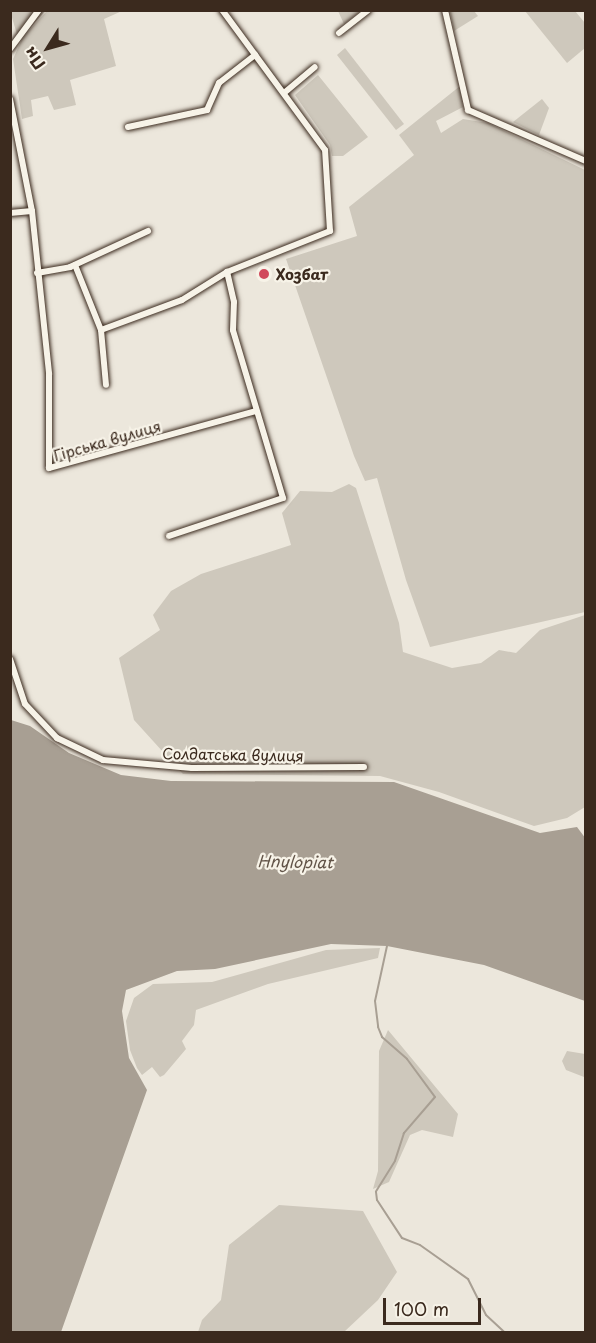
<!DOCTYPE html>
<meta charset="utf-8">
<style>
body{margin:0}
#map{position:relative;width:596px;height:1343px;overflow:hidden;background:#ece7dc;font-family:"Playpen Sans",sans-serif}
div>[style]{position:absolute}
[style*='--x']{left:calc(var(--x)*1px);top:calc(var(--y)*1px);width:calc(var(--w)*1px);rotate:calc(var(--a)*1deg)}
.green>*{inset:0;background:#cec8bc}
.water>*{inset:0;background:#a89f93}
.stream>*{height:2px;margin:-1px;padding:0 1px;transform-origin:1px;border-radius:1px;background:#a89f93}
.roads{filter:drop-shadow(0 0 2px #3b2a1e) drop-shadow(0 0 2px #3b2a1e)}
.street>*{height:6px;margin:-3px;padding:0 3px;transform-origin:3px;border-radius:3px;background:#f7f3e8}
.dots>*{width:16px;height:16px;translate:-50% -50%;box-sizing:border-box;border:3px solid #f7f3e8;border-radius:50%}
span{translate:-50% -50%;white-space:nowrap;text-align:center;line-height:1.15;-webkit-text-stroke:4.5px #f7f3e8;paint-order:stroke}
.poi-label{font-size:15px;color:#3b2a1e;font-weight:700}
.left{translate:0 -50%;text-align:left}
.street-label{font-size:15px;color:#3b2a1e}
.water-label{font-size:16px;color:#615347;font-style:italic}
.frame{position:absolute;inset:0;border:12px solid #3b2a1e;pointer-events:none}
.north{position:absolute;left:18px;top:18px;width:60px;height:60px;-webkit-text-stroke:4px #f7f3e8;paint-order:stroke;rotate:233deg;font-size:16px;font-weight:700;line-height:24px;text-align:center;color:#3b2a1e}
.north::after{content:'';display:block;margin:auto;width:21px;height:27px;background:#3b2a1e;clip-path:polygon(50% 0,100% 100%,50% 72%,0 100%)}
.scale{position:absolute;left:383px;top:1298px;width:98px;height:27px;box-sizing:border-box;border:3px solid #3b2a1e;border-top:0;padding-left:8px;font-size:18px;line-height:21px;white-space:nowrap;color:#3b2a1e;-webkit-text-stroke:4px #f7f3e8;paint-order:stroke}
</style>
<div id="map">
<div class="green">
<i style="clip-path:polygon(10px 11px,45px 11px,19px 41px)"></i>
<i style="clip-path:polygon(47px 11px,122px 11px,104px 19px,116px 66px,70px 80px,76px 105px,54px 110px,48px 96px,31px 100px,33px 116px,22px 119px,13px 59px,23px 37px)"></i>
<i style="clip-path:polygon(338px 11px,361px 11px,344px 24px)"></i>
<i style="clip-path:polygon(450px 11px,474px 11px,478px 16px,454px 31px)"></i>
<i style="clip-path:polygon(525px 11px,575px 11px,585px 23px,585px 48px,567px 63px)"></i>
<i style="clip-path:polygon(345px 48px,404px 124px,396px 130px,337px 55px)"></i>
<i style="clip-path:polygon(318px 75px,368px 137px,343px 156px,332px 156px,330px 145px,295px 95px)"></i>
<i style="clip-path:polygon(460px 86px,463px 107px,436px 121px,441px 133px,463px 119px,488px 123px,585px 170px,585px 612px,430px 647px,406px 580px,377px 478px,365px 481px,354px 456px,286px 259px,357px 236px,349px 207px,414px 155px,399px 135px)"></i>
<i style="clip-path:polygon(542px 99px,549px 108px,539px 135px,513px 122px)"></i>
<i style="clip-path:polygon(349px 484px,356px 488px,399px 623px,403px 652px,452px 668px,481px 663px,499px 650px,516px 653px,540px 630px,585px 615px,585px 807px,567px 818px,534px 826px,439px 792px,380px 776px,183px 774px,134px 720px,119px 658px,160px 630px,153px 615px,171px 591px,201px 574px,291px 545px,282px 513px,300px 491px,332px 492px)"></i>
<i style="clip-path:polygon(380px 948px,378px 958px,268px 984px,196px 1010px,194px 1025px,182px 1041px,186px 1049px,164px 1075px,160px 1077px,152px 1067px,142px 1075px,137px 1068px,130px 1050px,126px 1021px,134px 998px,153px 984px,212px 982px,326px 950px)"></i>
<i style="clip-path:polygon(388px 1030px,458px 1114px,453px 1137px,422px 1130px,410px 1135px,389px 1182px,373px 1189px,378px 1171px,379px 1051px)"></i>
<i style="clip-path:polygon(567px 1051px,585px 1054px,585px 1082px,584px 1077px,566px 1070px,562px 1061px)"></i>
<i style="clip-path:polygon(279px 1205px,363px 1211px,397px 1272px,378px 1300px,344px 1332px,198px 1332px,202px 1320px,221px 1300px,229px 1245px)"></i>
</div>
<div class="water">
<i style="clip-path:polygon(11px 720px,30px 726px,69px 753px,121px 775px,171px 781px,394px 782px,540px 833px,577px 827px,586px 839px,585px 1001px,484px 965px,387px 946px,331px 944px,215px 969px,177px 971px,126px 990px,122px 1011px,129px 1058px,147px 1090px,61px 1332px,11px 1332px)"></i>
</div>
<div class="stream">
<i style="--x:387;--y:946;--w:56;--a:102.3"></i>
<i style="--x:375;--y:1001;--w:26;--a:83"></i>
<i style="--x:378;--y:1027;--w:11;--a:68"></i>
<i style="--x:382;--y:1037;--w:33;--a:41"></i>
<i style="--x:407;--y:1059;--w:47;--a:53.6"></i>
<i style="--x:435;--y:1097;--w:48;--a:130.7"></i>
<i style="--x:404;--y:1133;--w:29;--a:108"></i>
<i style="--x:395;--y:1161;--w:36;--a:122"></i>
<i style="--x:376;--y:1192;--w:8;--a:83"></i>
<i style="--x:377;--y:1200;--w:45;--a:56.7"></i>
<i style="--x:402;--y:1238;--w:19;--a:21"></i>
<i style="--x:420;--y:1245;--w:59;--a:35.3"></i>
<i style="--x:468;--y:1279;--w:40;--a:63.4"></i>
<i style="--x:486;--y:1315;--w:25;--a:43"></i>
</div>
<div class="roads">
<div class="street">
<i style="--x:445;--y:10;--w:103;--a:77"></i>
<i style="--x:468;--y:110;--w:129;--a:23.4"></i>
<i style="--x:339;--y:33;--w:37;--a:-38"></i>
<i style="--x:10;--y:49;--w:49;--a:-53.4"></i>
<i style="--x:284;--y:93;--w:40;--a:-40"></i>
<i style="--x:10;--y:99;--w:114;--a:78.9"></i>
<i style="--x:32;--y:211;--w:164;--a:84"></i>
<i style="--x:49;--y:374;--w:94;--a:90"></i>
<i style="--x:49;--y:468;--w:215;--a:-15.4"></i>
<i style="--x:128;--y:127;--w:81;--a:-12.1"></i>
<i style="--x:207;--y:110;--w:30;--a:-66"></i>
<i style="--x:219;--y:83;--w:46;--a:-37.9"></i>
<i style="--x:10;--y:213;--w:22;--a:-5"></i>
<i style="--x:75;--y:265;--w:70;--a:68.2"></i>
<i style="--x:101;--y:330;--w:55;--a:84.8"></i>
<i style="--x:37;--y:273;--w:34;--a:-10"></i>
<i style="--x:70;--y:267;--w:86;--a:-24.8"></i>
<i style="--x:101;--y:330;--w:86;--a:-20.3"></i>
<i style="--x:182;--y:300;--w:53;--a:-31.9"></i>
<i style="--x:227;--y:272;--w:111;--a:-21.7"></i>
<i style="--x:330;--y:231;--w:81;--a:-93.5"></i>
<i style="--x:325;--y:150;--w:174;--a:-126.3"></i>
<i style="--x:169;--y:536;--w:120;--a:-18.4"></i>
<i style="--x:283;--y:498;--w:175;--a:-106.6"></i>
<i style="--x:233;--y:330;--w:28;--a:-88"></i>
<i style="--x:234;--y:302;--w:31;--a:-103"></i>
<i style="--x:10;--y:659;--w:47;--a:71.6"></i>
<i style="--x:25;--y:704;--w:47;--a:46.7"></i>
<i style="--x:57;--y:738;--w:51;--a:25.6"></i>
<i style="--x:103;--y:760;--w:89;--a:5.1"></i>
<i style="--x:192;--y:768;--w:172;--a:-0.3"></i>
</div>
</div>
<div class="dots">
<i style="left:264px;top:274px;background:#d1495b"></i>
</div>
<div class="poi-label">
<span class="left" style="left:276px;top:274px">Хозбат</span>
</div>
<div class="street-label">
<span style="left:107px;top:440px;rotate:-16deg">Гірська вулиця</span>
<span style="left:233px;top:754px;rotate:1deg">Солдатська вулиця</span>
</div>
<div class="water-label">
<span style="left:295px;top:861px;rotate:1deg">Hnylopiat</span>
</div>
<div class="frame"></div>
<div class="north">Пн</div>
<div class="scale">100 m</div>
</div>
